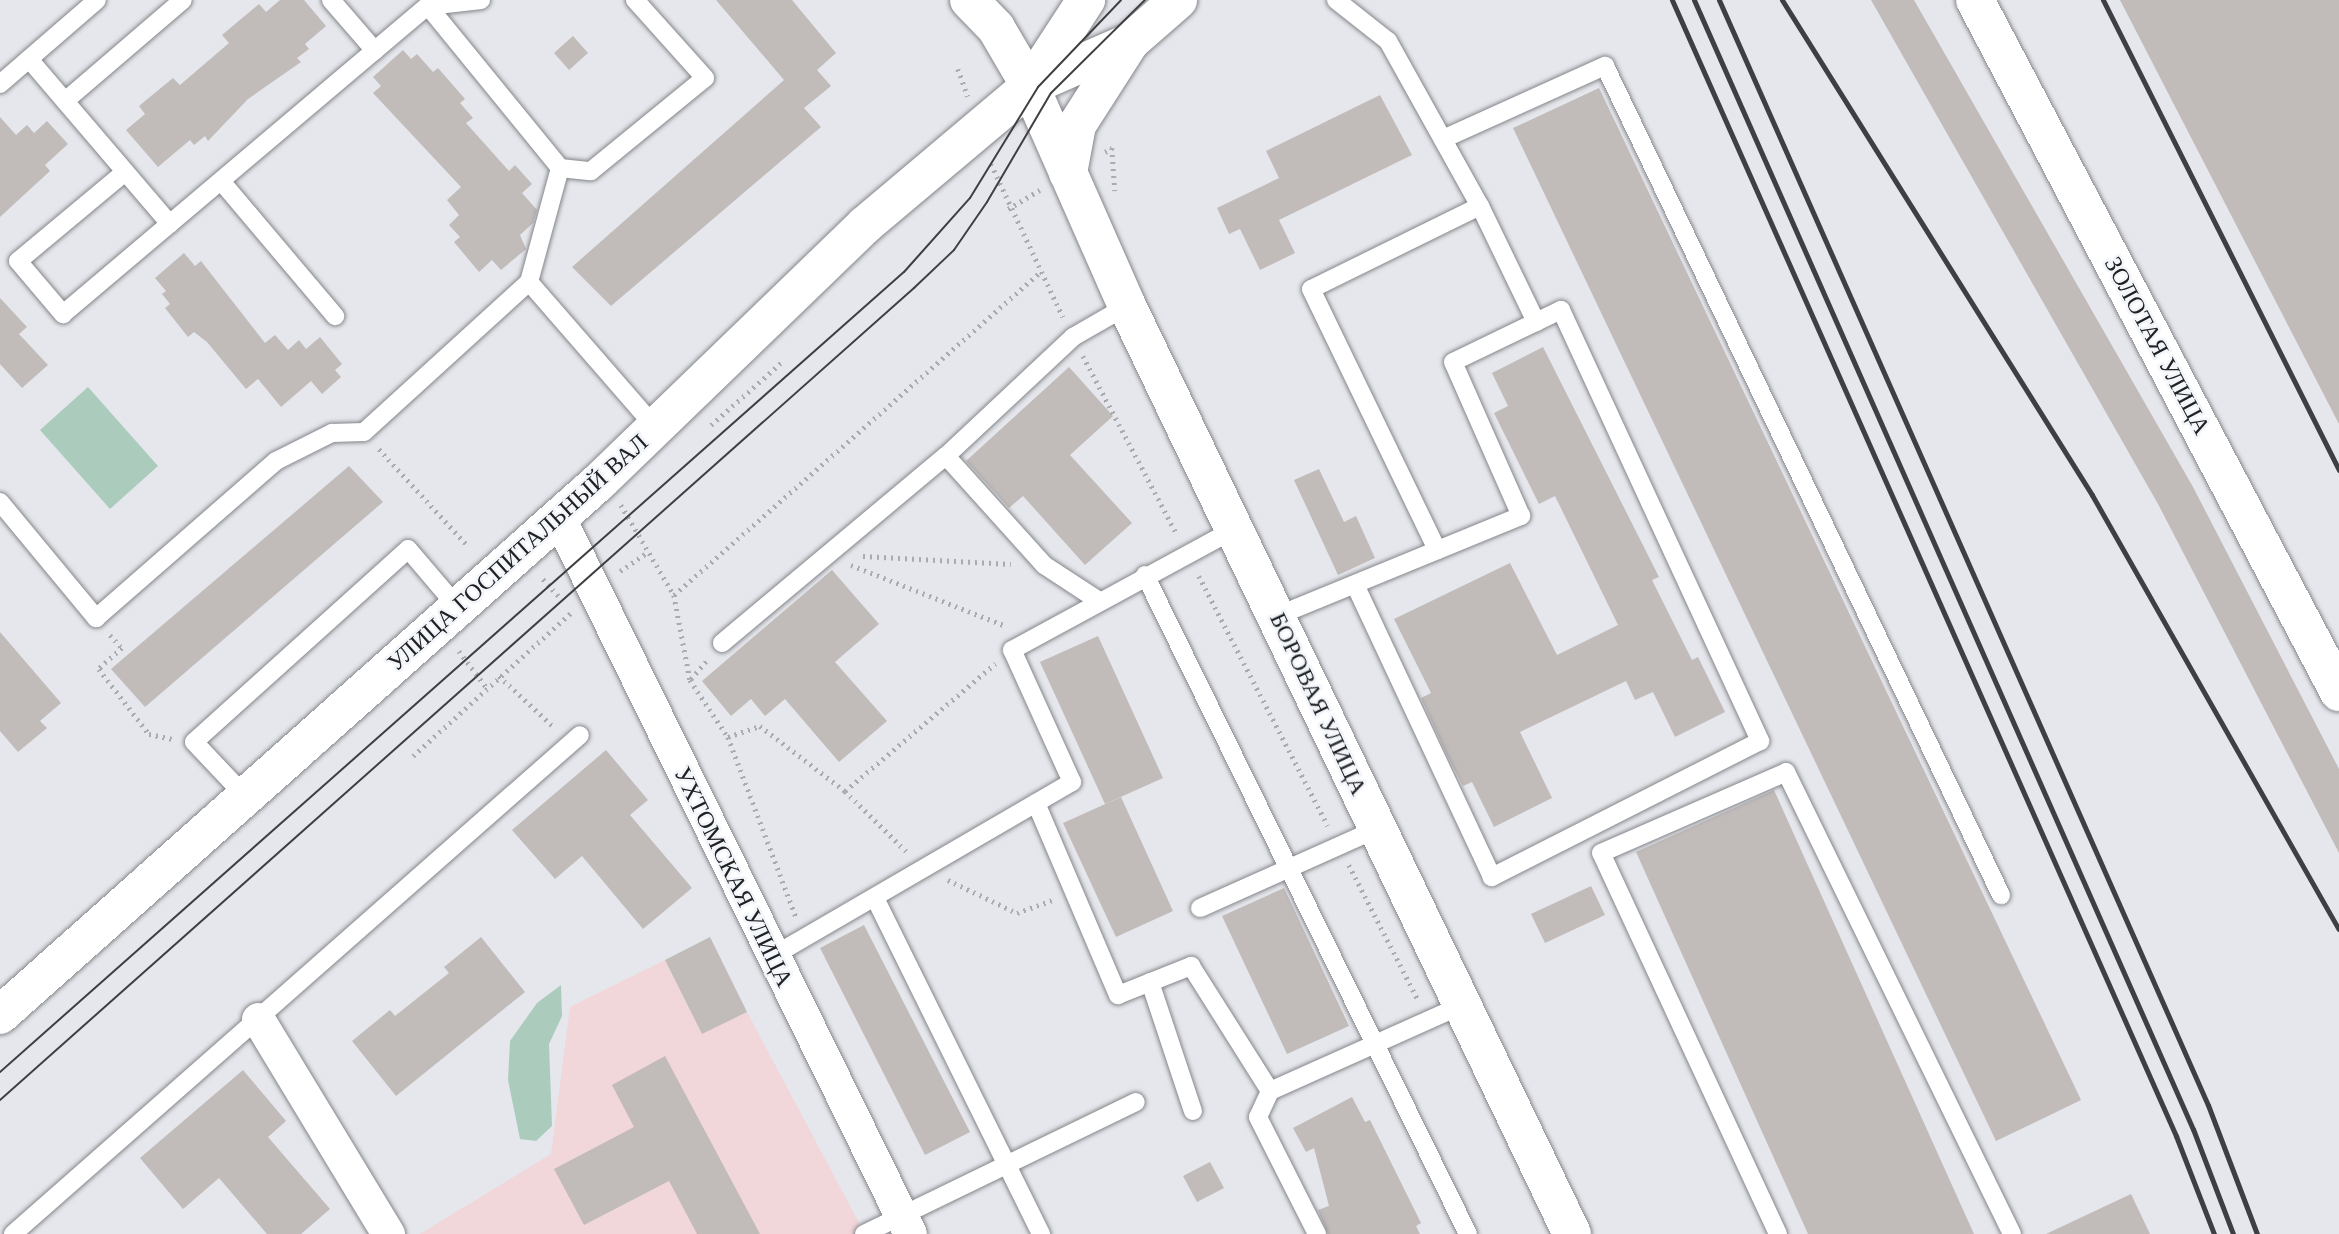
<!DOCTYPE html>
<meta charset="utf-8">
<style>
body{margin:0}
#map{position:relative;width:2339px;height:1234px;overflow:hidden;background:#e5e7ec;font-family:Georgia,serif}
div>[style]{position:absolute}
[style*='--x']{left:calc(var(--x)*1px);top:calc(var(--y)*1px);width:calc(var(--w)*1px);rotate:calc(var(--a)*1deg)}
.education>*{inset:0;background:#f1d6da}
.green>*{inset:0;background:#abccbc}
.building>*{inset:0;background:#c1bbba}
.path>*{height:4.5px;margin-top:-2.25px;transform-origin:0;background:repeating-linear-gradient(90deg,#a9abaf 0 2px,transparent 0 7px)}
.roads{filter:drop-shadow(0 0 2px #84868a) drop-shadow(0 0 2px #84868a)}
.service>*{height:18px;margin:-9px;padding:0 9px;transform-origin:9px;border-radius:9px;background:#fff}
.minor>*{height:33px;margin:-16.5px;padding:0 16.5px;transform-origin:16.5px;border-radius:16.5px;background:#fff}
.tertiary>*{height:38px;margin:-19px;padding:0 19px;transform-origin:19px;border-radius:19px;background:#fff}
.secondary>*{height:38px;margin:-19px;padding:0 19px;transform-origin:19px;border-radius:19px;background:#fff}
.tram>*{height:2px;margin:-1px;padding:0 1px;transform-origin:1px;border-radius:1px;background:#3e3f42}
.rail>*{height:5px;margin:-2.5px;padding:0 2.5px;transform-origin:2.5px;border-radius:2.5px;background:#3e3f42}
span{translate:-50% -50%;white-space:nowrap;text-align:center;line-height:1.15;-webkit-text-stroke:5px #f2f5fa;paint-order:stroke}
.street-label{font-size:24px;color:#202123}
</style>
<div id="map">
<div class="education">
<i style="clip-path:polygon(665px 960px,702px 1034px,747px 1012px,865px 1234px,420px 1234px,551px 1154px,570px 1007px)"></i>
</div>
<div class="green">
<i style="clip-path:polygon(88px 387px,158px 466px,110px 509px,40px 430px)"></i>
<i style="clip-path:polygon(561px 985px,562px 1016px,549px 1044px,552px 1126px,536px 1141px,520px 1139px,508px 1080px,510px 1041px,537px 1003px)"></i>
</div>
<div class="building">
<i style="clip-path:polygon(280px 0,304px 0,326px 26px,305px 44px,309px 49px,297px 58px,301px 62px,248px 99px,208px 141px,205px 136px,194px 145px,190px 140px,158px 167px,126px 130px,145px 114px,139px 106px,173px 78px,180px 85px,229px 43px,222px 35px,259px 4px,266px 12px)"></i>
<i style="clip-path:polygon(716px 0,792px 0,836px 53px,817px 70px,831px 86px,804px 108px,821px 127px,611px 306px,572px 267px,784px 80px)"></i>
<i style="clip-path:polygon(1871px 0,1914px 0,2193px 487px,2339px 769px,2339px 853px,2158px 504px)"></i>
<i style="clip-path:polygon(2120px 0,2339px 0,2339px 424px)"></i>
<i style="clip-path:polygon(573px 36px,588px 53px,569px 70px,554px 53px)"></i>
<i style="clip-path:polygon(403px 50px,411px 59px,417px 54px,433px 72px,438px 68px,465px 99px,460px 103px,473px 118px,466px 123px,509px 171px,515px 165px,532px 184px,522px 193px,537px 210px,533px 223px,520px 235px,526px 249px,501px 270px,492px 260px,479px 272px,454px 242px,460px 237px,449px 225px,459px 215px,447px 200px,461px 187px,373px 93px,381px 86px,373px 77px)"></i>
<i style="clip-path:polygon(1599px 88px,2081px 1100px,1996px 1141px,1513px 128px)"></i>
<i style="clip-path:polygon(1380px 95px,1412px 155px,1279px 220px,1295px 253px,1260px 270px,1240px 229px,1229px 234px,1217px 208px,1279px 178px,1266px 151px)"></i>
<i style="clip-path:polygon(0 117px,16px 135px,27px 125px,34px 133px,47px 121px,68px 144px,45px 165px,50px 171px,0 217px)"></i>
<i style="clip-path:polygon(184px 253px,195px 266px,201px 261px,265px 343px,275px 335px,288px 350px,299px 340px,306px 349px,320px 337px,342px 364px,335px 370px,341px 377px,322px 394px,311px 381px,281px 407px,258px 379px,246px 389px,207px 342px,194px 332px,188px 337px,165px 308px,170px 304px,162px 294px,166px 291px,155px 278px)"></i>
<i style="clip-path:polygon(0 298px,27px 327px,19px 334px,48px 365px,22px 388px,0 364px)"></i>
<i style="clip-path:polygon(1543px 347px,1659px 577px,1652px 580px,1692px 660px,1698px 657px,1725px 712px,1675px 737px,1653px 692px,1635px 700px,1626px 681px,1520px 732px,1552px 798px,1494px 827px,1472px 782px,1463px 786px,1448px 757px,1421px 698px,1431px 693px,1394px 619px,1510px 563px,1557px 655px,1618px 625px,1555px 496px,1539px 504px,1494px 413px,1508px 406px,1492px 373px)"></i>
<i style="clip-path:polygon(1069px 367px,1113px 416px,1070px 455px,1132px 523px,1085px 565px,1023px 496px,1009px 508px,966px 461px)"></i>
<i style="clip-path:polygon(349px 466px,383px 502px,145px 707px,111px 669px)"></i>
<i style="clip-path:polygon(1319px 469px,1344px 522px,1356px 516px,1375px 558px,1338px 575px,1294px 480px)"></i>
<i style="clip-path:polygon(832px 570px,879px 624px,835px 662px,887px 721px,839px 762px,785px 699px,765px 716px,751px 699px,731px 716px,702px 681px)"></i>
<i style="clip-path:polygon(0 632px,61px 703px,40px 721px,47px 728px,18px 752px,0 731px)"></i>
<i style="clip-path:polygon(1098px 636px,1163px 778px,1105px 804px,1040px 662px)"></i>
<i style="clip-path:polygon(606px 750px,648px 800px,630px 815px,692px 888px,643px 929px,582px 856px,555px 879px,512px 830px)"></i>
<i style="clip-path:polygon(1774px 790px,1974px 1234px,1808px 1234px,1636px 852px)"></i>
<i style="clip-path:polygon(1121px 797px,1173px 911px,1116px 937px,1063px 823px)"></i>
<i style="clip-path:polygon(1591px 886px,1605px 915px,1545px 943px,1531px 914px)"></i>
<i style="clip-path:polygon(1284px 888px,1349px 1026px,1287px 1054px,1222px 916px)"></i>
<i style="clip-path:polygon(864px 925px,970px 1132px,925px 1155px,820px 948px)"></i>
<i style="clip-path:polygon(481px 937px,525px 992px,396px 1096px,352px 1041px,390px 1010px,395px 1016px,449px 973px,444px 967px)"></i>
<i style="clip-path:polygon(710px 937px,747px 1012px,702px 1034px,665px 960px)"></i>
<i style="clip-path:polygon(665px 1056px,760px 1234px,697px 1234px,669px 1181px,584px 1225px,554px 1169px,634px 1127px,612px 1085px)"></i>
<i style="clip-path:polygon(243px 1070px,286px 1121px,268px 1137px,330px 1209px,301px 1234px,267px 1234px,219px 1178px,183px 1209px,140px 1158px)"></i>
<i style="clip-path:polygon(1352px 1097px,1365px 1122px,1370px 1120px,1421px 1223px,1416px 1226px,1420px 1234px,1328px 1234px,1318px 1210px,1329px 1206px,1314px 1148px,1306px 1152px,1293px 1128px)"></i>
<i style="clip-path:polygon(1210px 1162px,1224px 1188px,1197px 1202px,1183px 1176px)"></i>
<i style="clip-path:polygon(2131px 1194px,2150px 1234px,2046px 1234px)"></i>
</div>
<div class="path">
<i style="--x:958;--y:69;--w:29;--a:70"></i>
<i style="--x:1105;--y:152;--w:8;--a:-30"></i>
<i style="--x:1112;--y:148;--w:43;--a:86"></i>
<i style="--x:991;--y:164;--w:169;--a:64.8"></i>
<i style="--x:1008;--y:209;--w:37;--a:-31"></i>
<i style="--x:1083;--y:356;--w:201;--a:62.2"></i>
<i style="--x:711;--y:425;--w:96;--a:-41.6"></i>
<i style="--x:379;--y:449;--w:130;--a:47.5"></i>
<i style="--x:621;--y:505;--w:104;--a:59.5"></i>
<i style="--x:674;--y:595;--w:490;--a:-41.4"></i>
<i style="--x:863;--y:556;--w:148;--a:3.1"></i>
<i style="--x:851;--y:565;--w:167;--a:21.5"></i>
<i style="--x:620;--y:571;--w:34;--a:-34"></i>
<i style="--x:1199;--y:576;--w:281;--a:62.7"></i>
<i style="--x:543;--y:579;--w:26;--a:47"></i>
<i style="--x:674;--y:595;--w:86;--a:79.3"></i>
<i style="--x:690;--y:680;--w:69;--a:56.3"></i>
<i style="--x:728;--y:737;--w:192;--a:69.3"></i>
<i style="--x:110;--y:635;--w:18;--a:47"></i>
<i style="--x:122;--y:648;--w:31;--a:138"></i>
<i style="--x:99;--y:669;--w:82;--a:52.4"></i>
<i style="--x:149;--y:734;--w:24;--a:12"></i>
<i style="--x:459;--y:651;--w:46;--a:52.9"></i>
<i style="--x:499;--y:676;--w:76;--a:42.9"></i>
<i style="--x:691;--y:679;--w:26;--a:-50"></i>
<i style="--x:728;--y:737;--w:34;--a:-19"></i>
<i style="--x:760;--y:726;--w:107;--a:37.4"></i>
<i style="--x:845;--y:791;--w:197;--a:-40.3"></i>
<i style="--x:413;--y:756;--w:216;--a:-42.2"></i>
<i style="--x:845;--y:791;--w:87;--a:44.5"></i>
<i style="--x:1349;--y:865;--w:152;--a:62.9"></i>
<i style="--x:948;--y:880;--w:76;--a:25.6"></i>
<i style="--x:1017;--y:913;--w:37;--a:-20"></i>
</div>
<div class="roads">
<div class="service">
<i style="--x:331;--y:0;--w:67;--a:49.2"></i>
<i style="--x:481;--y:0;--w:53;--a:173.5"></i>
<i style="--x:428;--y:6;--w:209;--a:50.8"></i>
<i style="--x:1336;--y:0;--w:66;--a:38.3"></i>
<i style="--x:1388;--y:41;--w:189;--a:60.9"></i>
<i style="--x:1480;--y:206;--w:188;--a:153.8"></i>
<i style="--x:1311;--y:289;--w:290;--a:64.2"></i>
<i style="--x:29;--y:59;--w:217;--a:49.5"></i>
<i style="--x:0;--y:84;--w:128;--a:-40.9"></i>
<i style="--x:65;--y:101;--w:155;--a:-40.6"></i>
<i style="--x:1443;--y:139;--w:178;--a:-24.3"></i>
<i style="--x:1605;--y:66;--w:919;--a:64.47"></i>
<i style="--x:125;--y:172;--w:139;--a:140.2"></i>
<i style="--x:18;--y:261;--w:70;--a:49.7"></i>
<i style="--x:63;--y:314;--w:478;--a:-40.2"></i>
<i style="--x:221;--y:181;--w:177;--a:49.8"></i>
<i style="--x:1480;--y:206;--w:129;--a:64.2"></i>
<i style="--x:529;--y:282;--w:194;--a:49"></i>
<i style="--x:946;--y:456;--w:174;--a:-43.1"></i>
<i style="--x:1073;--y:337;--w:62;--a:-29.9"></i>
<i style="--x:0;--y:502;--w:151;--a:50.4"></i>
<i style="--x:96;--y:618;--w:239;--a:-41.1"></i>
<i style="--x:276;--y:461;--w:63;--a:-26.6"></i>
<i style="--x:332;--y:433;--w:32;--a:-2"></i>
<i style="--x:364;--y:432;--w:223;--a:-42.3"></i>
<i style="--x:529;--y:282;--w:118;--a:-74.8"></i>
<i style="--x:560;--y:168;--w:31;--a:6"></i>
<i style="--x:591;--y:171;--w:147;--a:-39.2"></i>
<i style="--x:705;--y:78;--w:105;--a:-131.9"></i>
<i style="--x:1145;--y:575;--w:734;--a:63.89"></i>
<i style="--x:1277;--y:616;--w:264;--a:-22.3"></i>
<i style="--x:1521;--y:516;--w:168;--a:-113.8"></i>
<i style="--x:1453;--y:362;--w:120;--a:-25.7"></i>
<i style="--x:1561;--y:310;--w:475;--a:65.2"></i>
<i style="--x:1760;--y:741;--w:301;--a:153.1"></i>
<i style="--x:1492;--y:877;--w:323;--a:-115.1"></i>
<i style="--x:722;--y:643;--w:292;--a:-39.9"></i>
<i style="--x:946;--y:456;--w:147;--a:48"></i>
<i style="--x:1044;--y:565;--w:66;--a:33.2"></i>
<i style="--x:247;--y:798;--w:77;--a:-133.4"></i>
<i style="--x:194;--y:742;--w:288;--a:-42"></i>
<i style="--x:408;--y:549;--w:79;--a:49.6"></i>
<i style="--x:1036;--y:803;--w:209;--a:66.9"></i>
<i style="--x:1118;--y:995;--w:79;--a:-21.7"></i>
<i style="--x:1191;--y:966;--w:148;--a:57.7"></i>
<i style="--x:875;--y:898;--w:375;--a:63.7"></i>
<i style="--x:1200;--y:908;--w:194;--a:-24.1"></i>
<i style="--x:773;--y:956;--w:346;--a:-30.2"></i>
<i style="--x:1072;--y:782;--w:145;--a:-114.4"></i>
<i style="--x:1012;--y:650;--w:254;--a:-28.5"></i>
<i style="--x:1150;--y:982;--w:136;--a:71.6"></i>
<i style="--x:13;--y:1234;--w:755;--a:-41.35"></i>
<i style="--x:864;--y:1234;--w:302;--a:-25.9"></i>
<i style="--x:1317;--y:1234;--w:131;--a:-116.8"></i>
<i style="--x:1258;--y:1117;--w:29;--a:-65"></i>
<i style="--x:1270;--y:1091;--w:208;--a:-24.1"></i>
<i style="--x:1778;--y:1234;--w:420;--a:-114.9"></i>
<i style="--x:1601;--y:853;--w:202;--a:-23.6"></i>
<i style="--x:1786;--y:772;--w:514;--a:63.93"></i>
</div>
<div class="minor">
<i style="--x:559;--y:518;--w:797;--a:63.88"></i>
<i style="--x:258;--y:1019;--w:251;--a:58.8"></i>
</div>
<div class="tertiary">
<i style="--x:969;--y:0;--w:39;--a:46"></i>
<i style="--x:996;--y:28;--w:67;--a:59.6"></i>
<i style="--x:1030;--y:86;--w:240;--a:66.2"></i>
<i style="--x:1127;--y:306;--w:1029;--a:64.38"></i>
<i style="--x:1975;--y:0;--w:782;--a:62.26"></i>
<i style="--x:1068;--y:173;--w:49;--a:-79.4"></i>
<i style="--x:1077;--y:125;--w:98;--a:-57.4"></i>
</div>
<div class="secondary">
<i style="--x:1030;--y:86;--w:103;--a:-56.9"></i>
<i style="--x:0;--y:1015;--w:803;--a:-41.67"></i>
<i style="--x:600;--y:481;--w:368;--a:-44"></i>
<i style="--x:865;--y:225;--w:216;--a:-40.1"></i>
<i style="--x:1030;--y:86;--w:109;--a:-23.7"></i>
<i style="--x:1130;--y:42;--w:64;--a:-41.2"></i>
</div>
</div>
<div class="tram">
<i style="--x:0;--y:1072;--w:1207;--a:-41.51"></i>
<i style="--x:904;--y:272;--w:99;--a:-48.3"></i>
<i style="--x:970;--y:198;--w:130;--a:-58.5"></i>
<i style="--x:1038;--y:87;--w:120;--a:-46.3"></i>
<i style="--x:0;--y:1100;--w:1223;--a:-41.62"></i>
<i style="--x:914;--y:288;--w:55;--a:-43.5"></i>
<i style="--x:954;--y:250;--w:58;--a:-55.5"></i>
<i style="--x:987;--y:202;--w:126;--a:-59.6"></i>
<i style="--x:1051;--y:93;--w:132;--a:-44.7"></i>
</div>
<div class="rail">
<i style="--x:1672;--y:0;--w:1243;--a:66.07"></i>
<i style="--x:2176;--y:1136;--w:105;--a:68.8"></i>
<i style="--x:1694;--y:0;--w:1234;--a:66.16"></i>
<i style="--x:2193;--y:1129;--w:112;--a:69.1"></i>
<i style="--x:1719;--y:0;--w:1208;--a:66.13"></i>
<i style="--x:2208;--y:1105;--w:138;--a:69.2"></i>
<i style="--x:1782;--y:0;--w:584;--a:57.94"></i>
<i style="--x:2092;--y:495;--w:499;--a:60.4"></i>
<i style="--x:2103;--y:0;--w:526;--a:63.34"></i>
</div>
<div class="street-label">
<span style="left:2157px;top:346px;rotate:62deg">ЗОЛОТАЯ УЛИЦА</span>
<span style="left:518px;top:553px;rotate:-42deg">УЛИЦА ГОСПИТАЛЬНЫЙ ВАЛ</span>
<span style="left:1318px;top:704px;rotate:65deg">БОРОВАЯ УЛИЦА</span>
<span style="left:733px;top:877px;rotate:64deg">УХТОМСКАЯ УЛИЦА</span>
</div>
</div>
